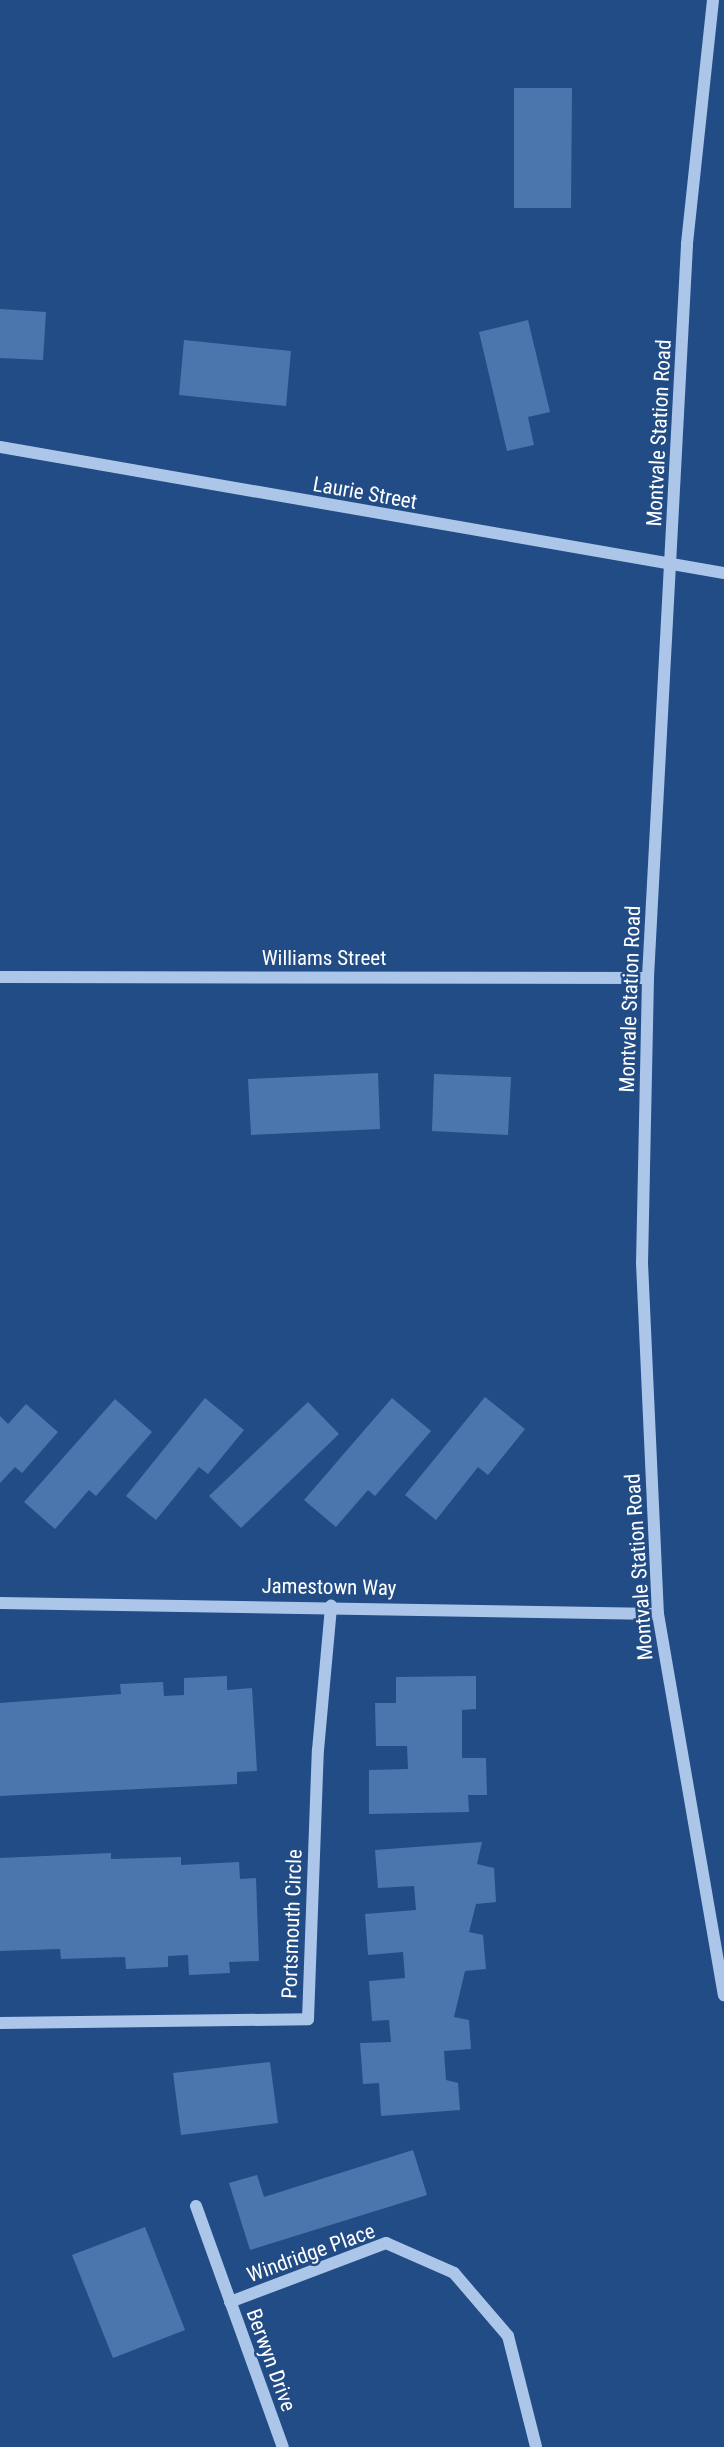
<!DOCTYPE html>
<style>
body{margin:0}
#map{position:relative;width:724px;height:2447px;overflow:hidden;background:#224c85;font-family:"Roboto Condensed",sans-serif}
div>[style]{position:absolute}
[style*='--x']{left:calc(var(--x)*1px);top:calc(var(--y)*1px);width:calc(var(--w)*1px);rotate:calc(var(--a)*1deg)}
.building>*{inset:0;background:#4b75ad}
.minor>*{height:12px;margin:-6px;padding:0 6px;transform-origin:6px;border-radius:6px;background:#acc6e9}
span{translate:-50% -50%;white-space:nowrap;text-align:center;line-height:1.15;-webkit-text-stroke:5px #224c85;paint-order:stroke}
.street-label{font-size:21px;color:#fff}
</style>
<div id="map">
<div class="building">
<i style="clip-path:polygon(514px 88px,572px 88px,571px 208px,514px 208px)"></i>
<i style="clip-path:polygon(0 309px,46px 312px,43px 360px,0 358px)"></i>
<i style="clip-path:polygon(528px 320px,550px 412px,528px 417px,534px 445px,507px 451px,479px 332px)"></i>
<i style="clip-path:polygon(184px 340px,291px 351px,286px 406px,179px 395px)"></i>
<i style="clip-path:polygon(378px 1073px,380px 1129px,251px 1135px,248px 1079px)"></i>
<i style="clip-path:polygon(434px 1074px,511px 1077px,508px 1135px,432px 1131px)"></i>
<i style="clip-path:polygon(485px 1397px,525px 1429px,488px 1475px,478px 1467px,436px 1520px,405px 1495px)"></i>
<i style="clip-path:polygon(205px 1398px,244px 1430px,208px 1474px,199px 1467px,156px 1520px,126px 1496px)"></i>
<i style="clip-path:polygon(392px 1398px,431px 1431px,375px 1496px,368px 1490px,336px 1527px,304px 1500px)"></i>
<i style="clip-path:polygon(115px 1399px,152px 1432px,96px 1496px,89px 1490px,55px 1529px,24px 1502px)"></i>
<i style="clip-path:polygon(308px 1402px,339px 1434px,241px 1528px,209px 1496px)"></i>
<i style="clip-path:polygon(26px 1404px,58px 1432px,22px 1473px,15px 1467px,0 1483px,0 1416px,8px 1424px)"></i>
<i style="clip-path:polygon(227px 1676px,227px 1690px,252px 1688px,257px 1771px,237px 1772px,237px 1784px,0 1796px,0 1703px,121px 1694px,120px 1684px,163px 1682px,164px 1696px,184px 1695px,184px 1678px)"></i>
<i style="clip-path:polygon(476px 1676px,476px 1709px,462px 1710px,462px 1758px,486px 1758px,487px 1795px,468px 1795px,469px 1812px,369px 1814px,369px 1770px,408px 1769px,407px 1746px,376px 1746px,375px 1703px,396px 1703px,396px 1677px)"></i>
<i style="clip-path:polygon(482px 1842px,477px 1864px,494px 1868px,496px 1902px,476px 1904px,469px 1932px,483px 1935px,486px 1969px,465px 1971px,454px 2017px,469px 2020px,471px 2049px,444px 2051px,446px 2080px,458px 2083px,460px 2110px,381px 2116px,379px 2083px,363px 2084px,360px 2043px,391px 2042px,389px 2020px,372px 2021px,369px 1981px,405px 1978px,403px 1952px,368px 1955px,365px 1914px,416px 1910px,414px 1886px,378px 1888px,375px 1850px)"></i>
<i style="clip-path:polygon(111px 1853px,111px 1859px,181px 1857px,181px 1865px,239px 1862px,240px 1879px,256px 1878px,259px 1961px,229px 1962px,230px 1973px,189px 1975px,188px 1955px,168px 1956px,168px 1967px,126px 1969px,125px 1957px,61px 1959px,60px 1949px,0 1951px,0 1858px)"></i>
<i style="clip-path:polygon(270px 2062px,278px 2123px,181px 2135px,173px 2073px)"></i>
<i style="clip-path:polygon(413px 2150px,427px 2195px,250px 2250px,229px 2183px,257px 2175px,264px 2197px)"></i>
<i style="clip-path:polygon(145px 2227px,185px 2330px,113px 2358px,72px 2255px)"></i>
</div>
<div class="minor">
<i style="--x:713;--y:0;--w:246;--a:96.1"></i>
<i style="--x:687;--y:245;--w:734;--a:93.05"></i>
<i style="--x:648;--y:978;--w:285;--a:91.2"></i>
<i style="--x:642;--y:1263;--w:351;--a:87.4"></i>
<i style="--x:658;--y:1614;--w:387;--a:80.2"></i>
<i style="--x:0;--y:447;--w:735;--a:9.87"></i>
<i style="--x:0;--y:977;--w:648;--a:0.09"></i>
<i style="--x:0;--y:1603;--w:658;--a:0.96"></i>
<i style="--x:0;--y:2023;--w:308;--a:-0.7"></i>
<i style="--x:308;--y:2019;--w:269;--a:-87.9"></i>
<i style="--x:318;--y:1750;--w:145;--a:-84.8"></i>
<i style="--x:196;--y:2206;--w:256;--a:70.2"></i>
<i style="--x:230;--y:2302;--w:167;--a:-20.7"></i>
<i style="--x:386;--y:2243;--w:74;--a:23.8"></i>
<i style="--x:454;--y:2273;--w:83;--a:49.4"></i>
<i style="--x:508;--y:2336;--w:114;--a:75.8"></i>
</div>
<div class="street-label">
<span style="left:659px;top:433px;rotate:-87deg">Montvale Station Road</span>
<span style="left:365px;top:493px;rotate:10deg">Laurie Street</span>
<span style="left:324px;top:958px">Williams Street</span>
<span style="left:630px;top:999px;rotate:-88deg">Montvale Station Road</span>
<span style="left:639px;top:1567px;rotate:-94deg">Montvale Station Road</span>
<span style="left:329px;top:1587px;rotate:1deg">Jamestown Way</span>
<span style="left:292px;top:1924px;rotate:-88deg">Portsmouth Circle</span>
<span style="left:311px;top:2253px;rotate:-20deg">Windridge Place</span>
<span style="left:271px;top:2360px;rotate:70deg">Berwyn Drive</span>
</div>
</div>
